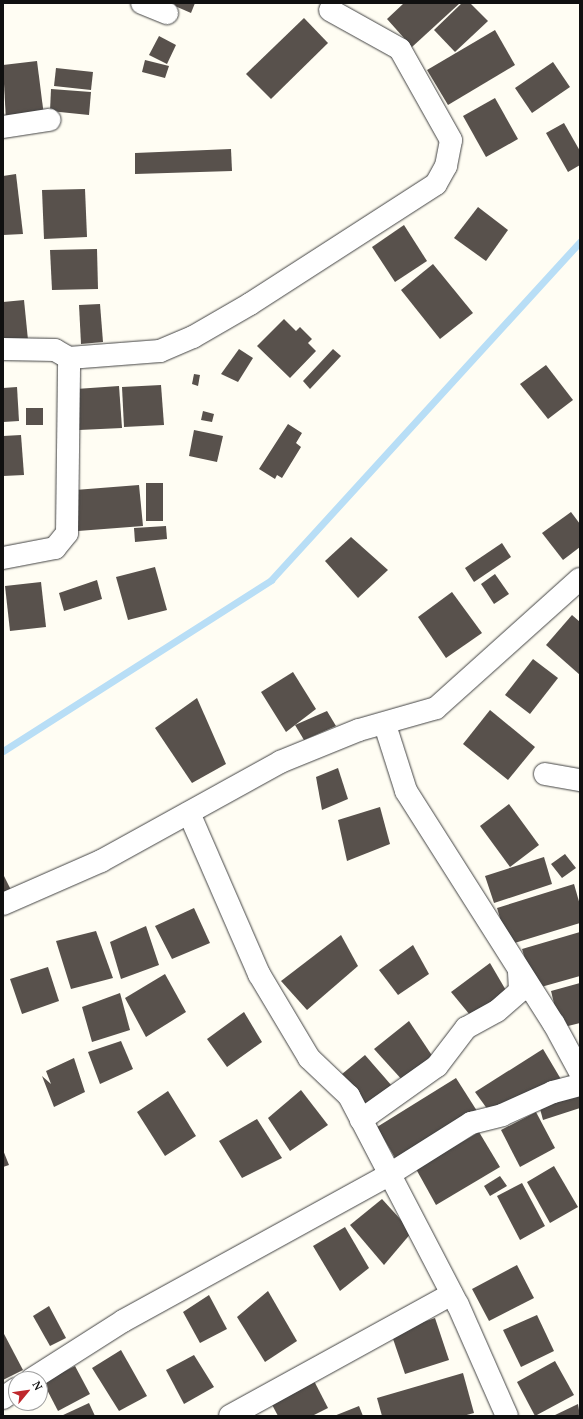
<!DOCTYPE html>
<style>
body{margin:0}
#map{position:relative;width:583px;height:1419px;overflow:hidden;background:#fffdf3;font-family:"PT Serif",serif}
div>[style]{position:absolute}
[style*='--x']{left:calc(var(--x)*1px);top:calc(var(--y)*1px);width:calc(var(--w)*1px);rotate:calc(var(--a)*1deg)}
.stream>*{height:7px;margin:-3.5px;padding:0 3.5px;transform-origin:3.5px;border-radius:3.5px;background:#b8def6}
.building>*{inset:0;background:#58514c}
.roads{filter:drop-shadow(0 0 1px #434343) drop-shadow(0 0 1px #434343)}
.street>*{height:22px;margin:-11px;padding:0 11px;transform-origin:11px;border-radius:11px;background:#fff}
span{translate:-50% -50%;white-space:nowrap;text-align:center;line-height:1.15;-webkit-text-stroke:4px #fff;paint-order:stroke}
.frame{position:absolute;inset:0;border:4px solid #101010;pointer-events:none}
.north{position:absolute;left:8px;top:1371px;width:40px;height:40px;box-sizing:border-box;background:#fff;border:1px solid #9f9f9f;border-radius:50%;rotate:61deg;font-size:11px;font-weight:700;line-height:16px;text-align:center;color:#101010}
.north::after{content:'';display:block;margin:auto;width:14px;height:18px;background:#bf282d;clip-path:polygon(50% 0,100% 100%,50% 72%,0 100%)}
</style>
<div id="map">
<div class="stream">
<i style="--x:3;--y:751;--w:318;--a:-32.5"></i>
<i style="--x:271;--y:580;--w:458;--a:-47.6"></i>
</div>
<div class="building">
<i style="clip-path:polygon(168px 3px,195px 3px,191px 13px)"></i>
<i style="clip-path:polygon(404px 3px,460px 3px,412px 47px,387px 19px)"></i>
<i style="clip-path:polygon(462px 3px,470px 3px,488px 21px,455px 52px,434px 30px)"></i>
<i style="clip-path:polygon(304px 18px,328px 43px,271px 99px,246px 74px)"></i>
<i style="clip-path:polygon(495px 30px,515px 65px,448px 105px,427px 70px)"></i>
<i style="clip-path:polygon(159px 36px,176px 45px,167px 64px,149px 55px)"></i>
<i style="clip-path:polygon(145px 60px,169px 66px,165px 78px,142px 72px)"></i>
<i style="clip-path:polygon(37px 61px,44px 116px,6px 121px,3px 65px)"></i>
<i style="clip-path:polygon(553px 62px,570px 87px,532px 113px,515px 88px)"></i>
<i style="clip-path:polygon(56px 68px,93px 72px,91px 90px,54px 86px)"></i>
<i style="clip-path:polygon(51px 89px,91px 92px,89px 115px,50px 111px)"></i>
<i style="clip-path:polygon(495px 98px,518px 139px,486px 157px,463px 116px)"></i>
<i style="clip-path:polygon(564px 123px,580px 151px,580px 165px,568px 172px,546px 133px)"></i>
<i style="clip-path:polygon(231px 149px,232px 171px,135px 174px,135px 153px)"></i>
<i style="clip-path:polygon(16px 174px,23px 234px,3px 235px,3px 176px)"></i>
<i style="clip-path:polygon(85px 189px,87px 237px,44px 239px,42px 190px)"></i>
<i style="clip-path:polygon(478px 207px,508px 230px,486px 261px,454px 238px)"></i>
<i style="clip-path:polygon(404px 225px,427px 261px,395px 282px,372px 247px)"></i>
<i style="clip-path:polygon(97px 249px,98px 289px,52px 290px,50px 250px)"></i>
<i style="clip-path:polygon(433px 264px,473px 313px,440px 339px,401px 290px)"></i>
<i style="clip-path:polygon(24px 300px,28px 340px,3px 342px,3px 302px)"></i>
<i style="clip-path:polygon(100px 304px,103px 342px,81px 344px,79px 305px)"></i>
<i style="clip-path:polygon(284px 319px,296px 331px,300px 327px,312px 339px,308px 343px,316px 351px,290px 378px,257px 346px)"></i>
<i style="clip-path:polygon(239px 349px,253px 358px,238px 382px,221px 374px)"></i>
<i style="clip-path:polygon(333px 349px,341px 356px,310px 389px,303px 381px)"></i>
<i style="clip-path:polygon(546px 365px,573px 400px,548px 419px,520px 384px)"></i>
<i style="clip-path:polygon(194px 374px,200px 375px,198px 386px,192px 384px)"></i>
<i style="clip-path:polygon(161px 385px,164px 425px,124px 427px,122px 387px)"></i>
<i style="clip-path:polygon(119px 386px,122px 428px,79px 430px,76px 389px)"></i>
<i style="clip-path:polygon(17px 387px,19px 421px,3px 422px,3px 388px)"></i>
<i style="clip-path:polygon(26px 408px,43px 408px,43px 425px,26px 425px)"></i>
<i style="clip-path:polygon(203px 411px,214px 414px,212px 422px,201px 420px)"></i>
<i style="clip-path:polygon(288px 424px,302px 433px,296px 443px,301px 447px,282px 478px,277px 475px,275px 479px,259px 469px)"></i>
<i style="clip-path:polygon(194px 430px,223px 436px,217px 462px,189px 456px)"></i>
<i style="clip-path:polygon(21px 435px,24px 475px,3px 476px,3px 436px)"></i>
<i style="clip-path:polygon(146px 483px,163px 483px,163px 521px,146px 521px)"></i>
<i style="clip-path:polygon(139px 485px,143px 526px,78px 531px,75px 490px)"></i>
<i style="clip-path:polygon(571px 512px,580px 524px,580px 547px,563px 560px,542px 533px)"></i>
<i style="clip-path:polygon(166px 526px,167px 539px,135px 542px,134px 528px)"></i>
<i style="clip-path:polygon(351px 537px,388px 570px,358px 598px,325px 561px)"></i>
<i style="clip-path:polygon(502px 543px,511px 557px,474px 582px,465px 568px)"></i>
<i style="clip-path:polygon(155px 567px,167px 610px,128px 620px,116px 577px)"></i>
<i style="clip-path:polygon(495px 574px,509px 594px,494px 604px,481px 584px)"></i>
<i style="clip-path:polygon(97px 580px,102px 599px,64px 611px,59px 593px)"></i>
<i style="clip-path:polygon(41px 582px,46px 627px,10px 631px,5px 586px)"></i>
<i style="clip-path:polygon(452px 592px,482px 633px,446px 658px,418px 617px)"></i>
<i style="clip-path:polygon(572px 615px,580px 622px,580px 675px,546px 645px)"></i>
<i style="clip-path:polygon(533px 659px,558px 678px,530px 714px,505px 695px)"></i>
<i style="clip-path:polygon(293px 672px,316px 709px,286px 732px,261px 692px)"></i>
<i style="clip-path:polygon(197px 698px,226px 764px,192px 783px,155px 728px)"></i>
<i style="clip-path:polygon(490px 710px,535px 747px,508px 780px,463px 744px)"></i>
<i style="clip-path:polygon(327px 711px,336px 726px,304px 740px,295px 725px)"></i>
<i style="clip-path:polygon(338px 768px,348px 799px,322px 810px,316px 777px)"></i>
<i style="clip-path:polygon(509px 804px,539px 845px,510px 867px,480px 826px)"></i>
<i style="clip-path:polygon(380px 807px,390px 844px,347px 861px,338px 820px)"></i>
<i style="clip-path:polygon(565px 854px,576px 868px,562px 878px,551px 864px)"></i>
<i style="clip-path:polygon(544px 857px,552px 884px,494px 903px,485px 876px)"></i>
<i style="clip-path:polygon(3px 874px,11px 890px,3px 893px)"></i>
<i style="clip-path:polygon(574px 884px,580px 905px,580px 923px,508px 945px,497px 908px)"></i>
<i style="clip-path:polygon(194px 908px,210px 943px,172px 959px,155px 926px)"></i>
<i style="clip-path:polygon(146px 926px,159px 965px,121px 979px,110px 942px)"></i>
<i style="clip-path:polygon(96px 931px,113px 978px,71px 989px,56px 941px)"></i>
<i style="clip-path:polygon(580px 932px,580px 976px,534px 989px,522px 949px)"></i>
<i style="clip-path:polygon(341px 935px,358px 966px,307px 1010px,281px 981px)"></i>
<i style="clip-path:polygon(413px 945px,429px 974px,398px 995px,379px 970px)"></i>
<i style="clip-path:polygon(490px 963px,511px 999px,470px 1015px,451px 992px)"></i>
<i style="clip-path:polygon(48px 967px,59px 1001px,22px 1014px,10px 979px)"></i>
<i style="clip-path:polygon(165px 974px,186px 1012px,146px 1037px,125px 998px)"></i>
<i style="clip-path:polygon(580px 983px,580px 1023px,560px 1028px,551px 991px)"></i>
<i style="clip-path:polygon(120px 993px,130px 1030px,92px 1042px,82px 1007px)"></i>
<i style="clip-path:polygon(244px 1012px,262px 1042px,227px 1067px,207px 1039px)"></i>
<i style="clip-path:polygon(409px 1021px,433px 1057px,404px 1082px,374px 1049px)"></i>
<i style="clip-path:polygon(121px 1041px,133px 1069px,100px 1084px,88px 1052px)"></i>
<i style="clip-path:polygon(543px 1049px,562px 1081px,488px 1110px,475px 1092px)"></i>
<i style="clip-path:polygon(365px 1055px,392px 1086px,366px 1116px,336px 1079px)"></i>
<i style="clip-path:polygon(74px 1058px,85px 1092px,54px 1107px,42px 1076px,51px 1084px,46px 1071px)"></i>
<i style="clip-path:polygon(456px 1078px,477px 1111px,395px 1158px,377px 1127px)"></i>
<i style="clip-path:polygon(301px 1090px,328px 1125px,290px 1151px,268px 1118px)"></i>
<i style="clip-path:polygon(168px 1091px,196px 1136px,165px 1156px,137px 1112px)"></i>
<i style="clip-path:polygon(580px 1092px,580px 1108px,543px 1120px,539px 1105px)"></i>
<i style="clip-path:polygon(536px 1112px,555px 1148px,520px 1167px,501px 1130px)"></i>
<i style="clip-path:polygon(257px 1119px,282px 1158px,242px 1178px,219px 1141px)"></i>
<i style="clip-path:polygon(479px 1132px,500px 1167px,436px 1205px,416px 1169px)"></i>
<i style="clip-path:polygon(3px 1150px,9px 1165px,3px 1167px)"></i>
<i style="clip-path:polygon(554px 1166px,578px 1207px,550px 1223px,527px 1182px)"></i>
<i style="clip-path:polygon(500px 1176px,507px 1186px,490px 1196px,484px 1186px)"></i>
<i style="clip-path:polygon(522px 1183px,545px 1226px,520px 1240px,497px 1196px)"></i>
<i style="clip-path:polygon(382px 1199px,412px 1232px,384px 1265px,350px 1225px)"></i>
<i style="clip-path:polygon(345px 1227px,369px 1268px,340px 1291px,313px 1246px)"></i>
<i style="clip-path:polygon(517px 1265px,534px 1298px,489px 1321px,472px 1289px)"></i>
<i style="clip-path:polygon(268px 1291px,297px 1341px,265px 1362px,237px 1317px)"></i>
<i style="clip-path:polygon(209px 1295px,227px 1329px,200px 1343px,183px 1312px)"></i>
<i style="clip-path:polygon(49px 1306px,66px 1338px,50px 1346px,33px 1316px)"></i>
<i style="clip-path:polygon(537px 1315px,554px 1351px,521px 1367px,503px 1330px)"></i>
<i style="clip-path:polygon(435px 1318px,449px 1360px,405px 1374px,391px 1333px)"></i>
<i style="clip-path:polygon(3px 1332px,23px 1370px,3px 1380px)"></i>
<i style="clip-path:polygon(121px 1350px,147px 1396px,119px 1411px,92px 1368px)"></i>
<i style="clip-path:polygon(194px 1355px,214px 1387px,184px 1404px,166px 1370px)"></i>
<i style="clip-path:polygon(555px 1361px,574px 1395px,535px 1416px,517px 1382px)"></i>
<i style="clip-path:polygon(75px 1366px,90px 1394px,58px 1411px,43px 1382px)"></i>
<i style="clip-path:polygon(463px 1373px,474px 1413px,463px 1416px,382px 1416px,377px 1398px)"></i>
<i style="clip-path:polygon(312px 1377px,328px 1408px,312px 1416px,278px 1416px,269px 1399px)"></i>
<i style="clip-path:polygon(89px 1403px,95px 1416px,61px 1416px)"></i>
<i style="clip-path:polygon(578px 1404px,580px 1416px,553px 1416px)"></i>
<i style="clip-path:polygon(359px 1406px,363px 1416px,334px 1416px)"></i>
</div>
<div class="roads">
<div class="street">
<i style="--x:142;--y:3;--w:27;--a:22"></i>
<i style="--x:3;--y:127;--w:47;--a:-8.7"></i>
<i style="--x:3;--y:349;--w:52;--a:1.1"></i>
<i style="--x:55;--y:350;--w:16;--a:30"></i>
<i style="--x:69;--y:358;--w:91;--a:-4.4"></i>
<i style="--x:160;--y:351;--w:36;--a:-23"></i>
<i style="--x:193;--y:337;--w:66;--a:-30.1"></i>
<i style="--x:250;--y:304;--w:221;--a:-32.8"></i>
<i style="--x:436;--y:184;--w:21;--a:-61"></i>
<i style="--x:446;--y:166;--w:26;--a:-79"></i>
<i style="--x:451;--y:140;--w:104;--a:-119.3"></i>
<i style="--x:400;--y:49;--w:80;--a:-150.9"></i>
<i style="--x:3;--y:558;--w:53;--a:-10.9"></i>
<i style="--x:55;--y:548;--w:19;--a:-51"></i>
<i style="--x:67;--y:533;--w:175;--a:-89.3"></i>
<i style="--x:385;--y:725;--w:69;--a:72.3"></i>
<i style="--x:406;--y:791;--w:276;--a:57.6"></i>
<i style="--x:554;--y:1024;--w:55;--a:61.6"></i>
<i style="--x:545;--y:774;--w:36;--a:10"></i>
<i style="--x:189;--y:813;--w:176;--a:66.5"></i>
<i style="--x:259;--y:974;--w:98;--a:59.2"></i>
<i style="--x:309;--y:1058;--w:55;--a:43.5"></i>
<i style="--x:349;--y:1096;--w:236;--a:62.5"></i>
<i style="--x:458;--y:1305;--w:121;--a:66.2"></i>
<i style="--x:3;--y:904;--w:107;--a:-23.7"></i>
<i style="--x:101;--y:861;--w:205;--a:-28.9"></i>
<i style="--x:280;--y:762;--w:85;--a:-22.1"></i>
<i style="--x:359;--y:730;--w:80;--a:-15.9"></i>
<i style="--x:436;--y:708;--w:193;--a:-41.9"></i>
<i style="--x:361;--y:1120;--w:93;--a:-35.4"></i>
<i style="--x:437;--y:1066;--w:48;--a:-52.7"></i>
<i style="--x:466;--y:1028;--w:35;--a:-29"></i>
<i style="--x:497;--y:1011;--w:30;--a:-41"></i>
<i style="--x:520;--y:991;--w:20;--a:-93"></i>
<i style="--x:32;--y:1379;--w:108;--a:-32.5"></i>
<i style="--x:123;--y:1321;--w:305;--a:-28.8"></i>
<i style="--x:390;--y:1174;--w:96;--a:-32.2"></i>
<i style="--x:471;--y:1123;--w:32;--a:-14"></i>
<i style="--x:502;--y:1115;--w:56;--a:-24.3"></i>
<i style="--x:553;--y:1092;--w:28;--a:-15"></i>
<i style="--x:3;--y:1398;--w:16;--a:-35"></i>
<i style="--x:230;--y:1416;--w:253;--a:-28.8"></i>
</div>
</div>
<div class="frame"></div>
<div class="north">N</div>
</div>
